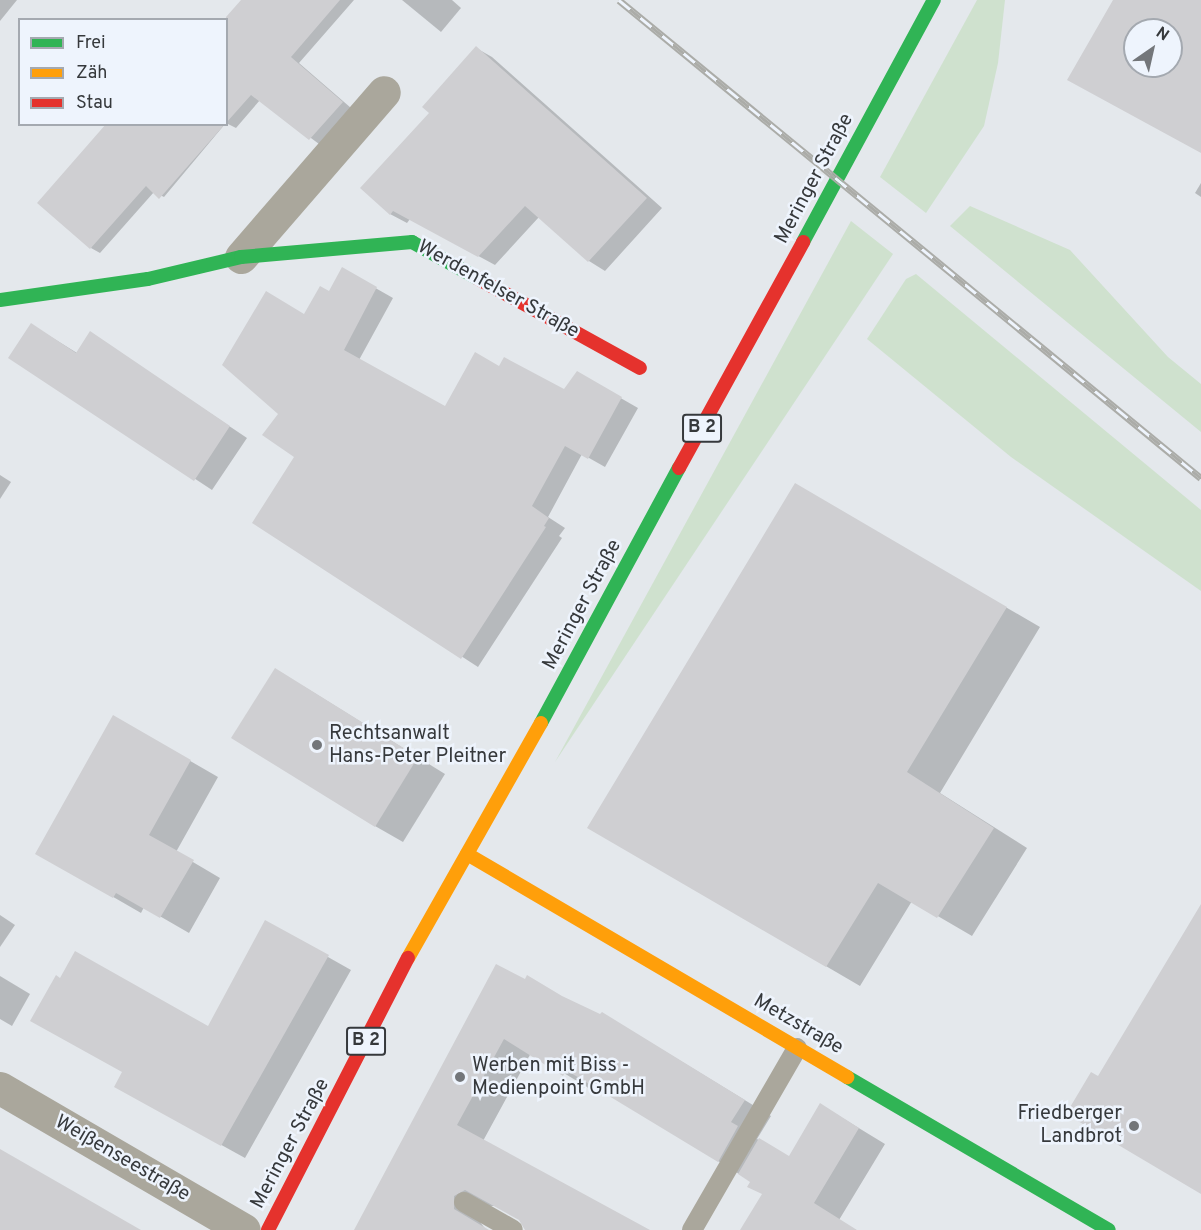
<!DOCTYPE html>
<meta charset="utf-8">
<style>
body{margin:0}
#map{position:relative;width:1201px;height:1230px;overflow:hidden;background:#e4e8ec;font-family:Overpass,sans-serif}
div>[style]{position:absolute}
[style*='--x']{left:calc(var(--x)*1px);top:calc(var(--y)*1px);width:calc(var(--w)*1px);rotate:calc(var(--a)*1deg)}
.green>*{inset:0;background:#cfe1ce}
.shadow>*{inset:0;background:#0003}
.building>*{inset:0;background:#cfcfd2}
.lane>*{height:20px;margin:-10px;padding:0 10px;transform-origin:10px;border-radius:10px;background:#aaa79c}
.street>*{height:33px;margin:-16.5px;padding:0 16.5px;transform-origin:16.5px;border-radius:16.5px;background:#aaa79c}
.fast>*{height:14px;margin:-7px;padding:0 7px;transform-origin:7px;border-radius:7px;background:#30b455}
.slow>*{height:14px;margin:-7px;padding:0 7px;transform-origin:7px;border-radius:7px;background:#ff9f0a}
.jam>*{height:14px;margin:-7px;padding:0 7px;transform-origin:7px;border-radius:7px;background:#e5322d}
.rail>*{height:7px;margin-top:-3.5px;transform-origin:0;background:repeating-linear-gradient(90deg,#eef4fd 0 14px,#abaca8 0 28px);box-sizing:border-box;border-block:2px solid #abaca8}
.dots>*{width:16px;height:16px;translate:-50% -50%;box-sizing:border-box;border:3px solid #eef4fd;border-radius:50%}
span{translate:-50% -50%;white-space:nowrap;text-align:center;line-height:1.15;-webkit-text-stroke:5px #eef4fd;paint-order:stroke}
.shield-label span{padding:2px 4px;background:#eef4fd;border:2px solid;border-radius:4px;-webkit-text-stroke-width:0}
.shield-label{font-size:18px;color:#36393c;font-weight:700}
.street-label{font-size:20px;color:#36393c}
.poi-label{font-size:20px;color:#36393c}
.left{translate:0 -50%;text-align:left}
.right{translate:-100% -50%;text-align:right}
.legend{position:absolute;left:18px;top:18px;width:210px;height:108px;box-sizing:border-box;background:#eef4fd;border:2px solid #a4a9b0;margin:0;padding:8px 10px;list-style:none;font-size:18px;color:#36393c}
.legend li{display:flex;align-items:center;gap:12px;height:30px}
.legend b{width:30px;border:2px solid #a4a9b0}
.north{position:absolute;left:1123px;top:18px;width:60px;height:60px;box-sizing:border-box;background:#eef4fd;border:2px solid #a4a9b0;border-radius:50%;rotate:34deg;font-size:16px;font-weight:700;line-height:24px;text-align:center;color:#36393c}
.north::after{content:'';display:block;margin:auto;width:21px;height:27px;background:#73767a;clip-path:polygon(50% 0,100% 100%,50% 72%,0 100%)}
</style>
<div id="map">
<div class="green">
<i style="clip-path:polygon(977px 0,1005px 0,998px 63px,984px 126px,926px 213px,880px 177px)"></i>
<i style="clip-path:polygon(970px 206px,1070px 250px,1168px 357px,1201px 384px,1201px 432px,950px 226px)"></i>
<i style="clip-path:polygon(851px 221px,893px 254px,555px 762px)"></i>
<i style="clip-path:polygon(916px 274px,1201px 510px,1201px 591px,1011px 457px,867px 339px,906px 279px)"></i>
</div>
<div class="shadow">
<i style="clip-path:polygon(0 0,17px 0,0 21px)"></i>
<i style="clip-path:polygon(243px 0,354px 0,299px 63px,351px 108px,319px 144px,260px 100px,236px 128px,226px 123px,226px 20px)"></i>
<i style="clip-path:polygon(402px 0,452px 0,461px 8px,441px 32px)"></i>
<i style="clip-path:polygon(476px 48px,492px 57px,662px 208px,605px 271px,589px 261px,539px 217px,495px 265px,410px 219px,407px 223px,390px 214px,431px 113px)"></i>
<i style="clip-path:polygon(121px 124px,225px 124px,164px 197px,154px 192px,100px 253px,91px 248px)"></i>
<i style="clip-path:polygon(1201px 183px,1201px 197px,1195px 193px)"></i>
<i style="clip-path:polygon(342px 269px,393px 298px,359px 360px,446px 408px,500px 368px,564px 391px,577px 373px,638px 408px,605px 467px,582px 454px,548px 517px,565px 528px,559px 536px,562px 538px,478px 667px,254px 522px,296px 457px,281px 414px,304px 316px,330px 293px)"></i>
<i style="clip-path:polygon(32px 325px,77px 353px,107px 344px,247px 438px,212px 490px,10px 357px)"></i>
<i style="clip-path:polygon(0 475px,11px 482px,0 499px)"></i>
<i style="clip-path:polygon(795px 485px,1040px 627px,940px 793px,1027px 848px,972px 936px,912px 901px,860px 986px,589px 828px)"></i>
<i style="clip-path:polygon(303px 686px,445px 774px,403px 842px,375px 826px)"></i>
<i style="clip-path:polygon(114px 717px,218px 777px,176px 852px,220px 878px,189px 933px,144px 907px,141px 913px,37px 853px)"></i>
<i style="clip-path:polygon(0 915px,15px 925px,0 947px)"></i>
<i style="clip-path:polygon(266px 922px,351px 970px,245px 1158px,138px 1099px,208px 1028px)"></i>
<i style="clip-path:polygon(497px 967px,628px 1029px,771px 1116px,757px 1139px,790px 1158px,821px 1105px,885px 1144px,839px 1220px,856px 1230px,742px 1230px,764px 1194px,752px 1182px,593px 1084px,590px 1089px,531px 1053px,483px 1141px,647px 1230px,526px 1230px,520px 1219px,497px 1206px,486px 1206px,478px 1219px,486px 1230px,355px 1230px)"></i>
<i style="clip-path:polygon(0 976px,30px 994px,12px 1026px,0 1019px)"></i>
</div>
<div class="building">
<i style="clip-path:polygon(241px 0,340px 0,291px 57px,343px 102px,309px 140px,251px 95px,226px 123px,226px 17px)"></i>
<i style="clip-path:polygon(evenodd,1113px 0,1201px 0,1201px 153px,1067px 80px,1113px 0,1135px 30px,1171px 30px,1171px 66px,1135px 66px,1135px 30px)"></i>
<i style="clip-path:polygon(476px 46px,647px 198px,588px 262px,525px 206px,478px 257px,393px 211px,390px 215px,360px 188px,429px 113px,422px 107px)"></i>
<i style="clip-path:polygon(106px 124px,225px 124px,159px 199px,146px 186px,90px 249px,37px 203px)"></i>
<i style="clip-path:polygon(342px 267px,377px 287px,344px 350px,445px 406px,475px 352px,499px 366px,504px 357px,564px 389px,577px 371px,622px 397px,588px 459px,565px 446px,532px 506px,549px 518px,544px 526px,546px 527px,461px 659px,252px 523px,294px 457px,262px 435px,278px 414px,222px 365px,266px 291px,304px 314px,320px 286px,329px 291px)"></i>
<i style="clip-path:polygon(31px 323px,76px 353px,90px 331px,230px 426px,194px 481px,8px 358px)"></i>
<i style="clip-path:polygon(795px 483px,1007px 607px,907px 772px,994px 828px,937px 918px,878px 883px,826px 967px,587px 828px)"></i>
<i style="clip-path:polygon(275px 668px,418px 757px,375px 827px,231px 738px)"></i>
<i style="clip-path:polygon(113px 715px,191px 760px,149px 835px,194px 860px,160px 918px,116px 893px,113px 898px,35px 854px)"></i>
<i style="clip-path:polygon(1201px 904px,1201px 1194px,1066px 1114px,1091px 1072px,1098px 1076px)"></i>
<i style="clip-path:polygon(265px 920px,329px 955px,221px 1146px,114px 1087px,122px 1072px,30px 1021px,56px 975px,60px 978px,75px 951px,208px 1026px)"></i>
<i style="clip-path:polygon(496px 964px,525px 979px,527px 975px,562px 996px,600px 1014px,602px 1012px,745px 1100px,731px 1122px,738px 1126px,718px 1162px,566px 1070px,563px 1076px,504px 1039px,457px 1125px,650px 1230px,525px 1230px,519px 1220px,465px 1190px,454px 1196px,454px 1209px,489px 1230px,354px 1230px)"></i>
<i style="clip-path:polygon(820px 1103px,859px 1128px,814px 1203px,857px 1230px,740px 1230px,762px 1194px,747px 1187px,750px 1182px,738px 1174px,759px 1138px,789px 1156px)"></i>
<i style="clip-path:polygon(0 1149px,141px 1230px,0 1230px)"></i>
</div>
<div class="lane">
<i style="--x:464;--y:1202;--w:56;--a:29.7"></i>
<i style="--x:692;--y:1230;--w:210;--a:-60"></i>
</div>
<div class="street">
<i style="--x:241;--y:257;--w:218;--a:-49.1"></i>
<i style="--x:0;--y:1088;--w:282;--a:30.2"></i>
</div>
<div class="fast">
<i style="--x:803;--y:242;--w:275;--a:-61.6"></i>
<i style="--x:0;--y:300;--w:149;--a:-8.1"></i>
<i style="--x:148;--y:279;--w:96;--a:-13.3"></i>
<i style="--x:241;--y:257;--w:172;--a:-5"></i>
<i style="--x:412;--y:242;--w:74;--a:29"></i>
<i style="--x:541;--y:723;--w:290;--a:-61.6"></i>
<i style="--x:847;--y:1077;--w:303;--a:30.3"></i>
</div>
<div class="slow">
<i style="--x:467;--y:854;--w:441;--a:30.4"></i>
<i style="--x:408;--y:958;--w:270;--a:-60.5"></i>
</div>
<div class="jam">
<i style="--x:477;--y:278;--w:186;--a:28.9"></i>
<i style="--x:679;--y:468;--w:258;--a:-61.2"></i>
<i style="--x:268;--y:1230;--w:306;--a:-62.8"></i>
</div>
<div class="rail">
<i style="--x:619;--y:0;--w:753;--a:39.4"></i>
</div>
<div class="dots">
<i style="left:317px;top:745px;background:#73767a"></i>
<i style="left:460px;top:1077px;background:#73767a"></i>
<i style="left:1134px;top:1126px;background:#73767a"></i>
</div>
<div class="shield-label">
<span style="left:702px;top:428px">B 2</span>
<span style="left:366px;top:1041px">B 2</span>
</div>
<div class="street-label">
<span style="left:815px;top:179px;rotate:-62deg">Meringer Straße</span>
<span style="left:498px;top:290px;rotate:29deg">Werdenfelser Straße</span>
<span style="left:583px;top:605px;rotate:-62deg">Meringer Straße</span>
<span style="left:798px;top:1025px;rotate:30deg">Metzstraße</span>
<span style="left:291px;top:1144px;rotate:-62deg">Meringer Straße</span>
<span style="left:122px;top:1159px;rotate:30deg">Weißenseestraße</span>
</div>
<div class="poi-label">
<span class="left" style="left:329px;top:746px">Rechtsanwalt<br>Hans-Peter Pleitner</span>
<span class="left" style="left:472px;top:1078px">Werben mit Biss -<br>Medienpoint GmbH</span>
<span class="right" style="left:1122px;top:1126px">Friedberger<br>Landbrot</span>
</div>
<ul class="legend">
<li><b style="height:8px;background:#30b455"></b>Frei</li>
<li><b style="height:8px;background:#ff9f0a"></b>Zäh</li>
<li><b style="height:8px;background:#e5322d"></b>Stau</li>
</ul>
<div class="north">N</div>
</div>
